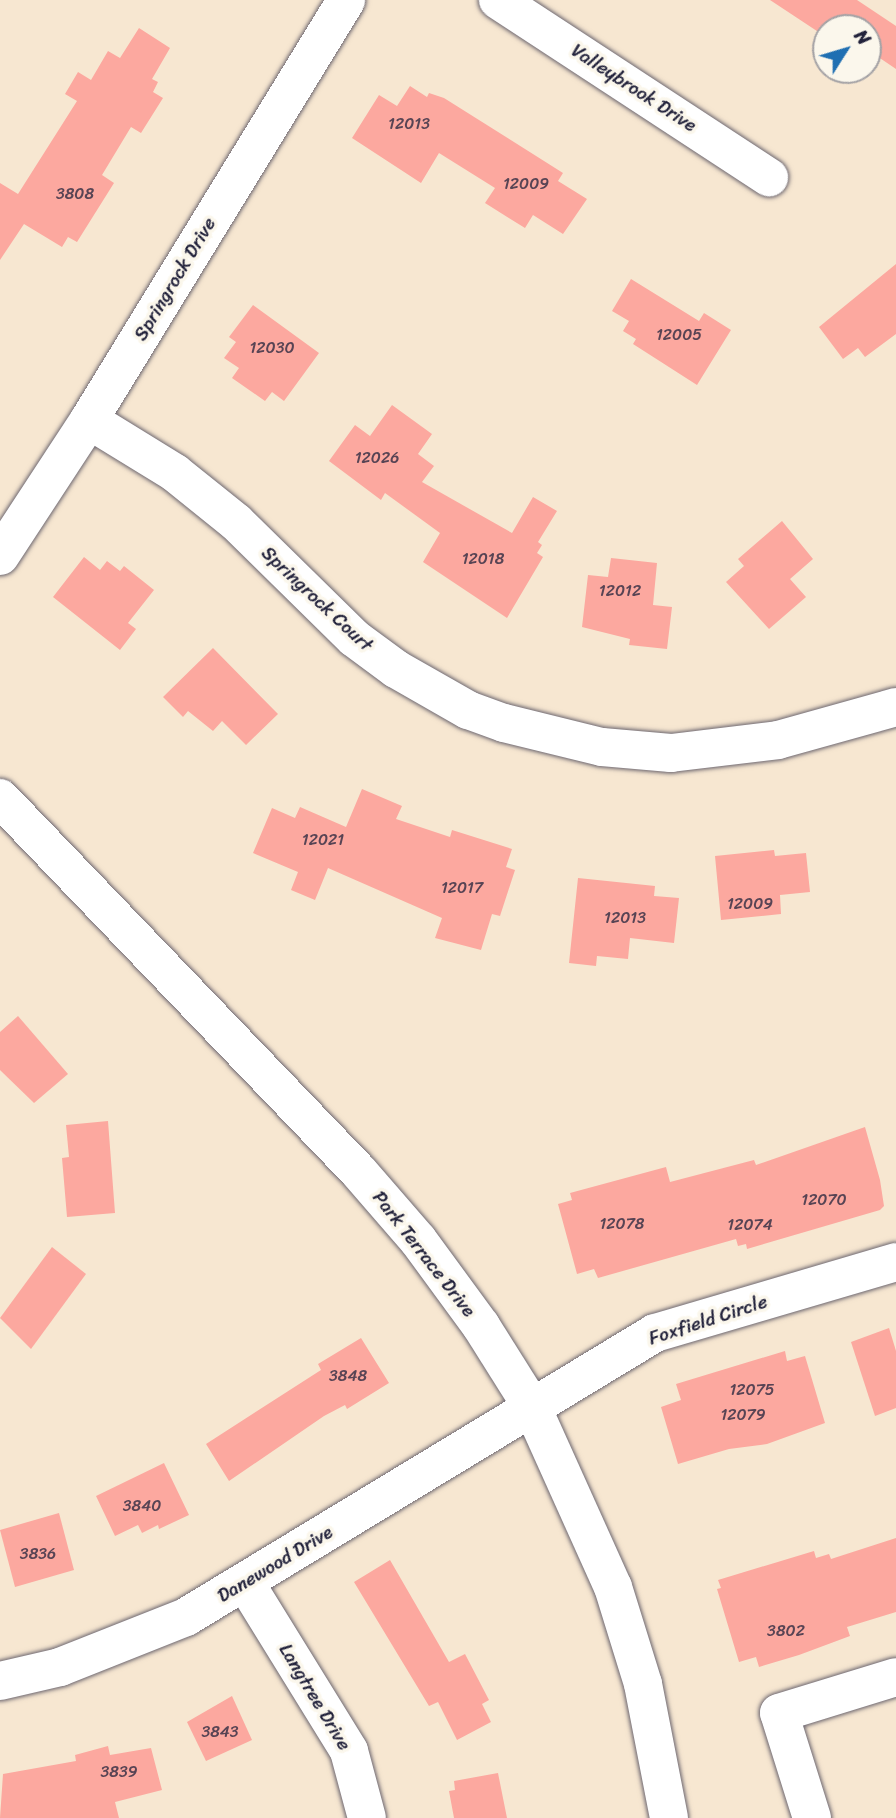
<!DOCTYPE html>
<style>
body{margin:0}
#map{position:relative;width:896px;height:1818px;overflow:hidden;background:#f7e7d1;font-family:Sriracha,sans-serif}
div>[style]{position:absolute}
[style*='--x']{left:calc(var(--x)*1px);top:calc(var(--y)*1px);width:calc(var(--w)*1px);rotate:calc(var(--a)*1deg)}
.building>*{inset:0;background:#fca89f}
.roads{filter:drop-shadow(0 0 2px #6d6770) drop-shadow(0 0 2px #6d6770)}
.minor>*{height:38px;margin:-19px;padding:0 19px;transform-origin:19px;border-radius:19px;background:#fff}
span{translate:-50% -50%;white-space:nowrap;text-align:center;line-height:1.15;-webkit-text-stroke:7px #fbf7ec;paint-order:stroke}
.number-label{font-size:16px;color:#584454}
.number-label span{-webkit-text-stroke-width:0}
.street-label{font-size:19px;color:#22223b}
.north{position:absolute;left:812px;top:14px;width:70px;height:70px;box-sizing:border-box;background:#fbf7ec;border:2px solid #a4a2a5;border-radius:50%;rotate:53deg;font-size:19px;font-weight:700;line-height:28px;text-align:center;color:#22223b}
.north::after{content:'';display:block;margin:auto;width:24px;height:32px;background:#1f6fb2;clip-path:polygon(50% 0,100% 100%,50% 72%,0 100%)}
</style>
<div id="map">
<div class="building">
<i style="clip-path:polygon(770px 0,857px 0,896px 26px,896px 69px,868px 50px,868px 28px,834px 28px,826px 22px,826px 37px)"></i>
<i style="clip-path:polygon(139px 28px,170px 48px,152px 79px,158px 82px,153px 92px,163px 98px,141px 133px,131px 127px,102px 175px,114px 183px,77px 242px,68px 237px,62px 247px,24px 224px,0 260px,0 183px,18px 194px,77px 101px,65px 94px,78px 72px,91px 80px,108px 51px,120px 58px)"></i>
<i style="clip-path:polygon(410px 86px,427px 97px,429px 93px,444px 98px,563px 173px,558px 181px,587px 199px,563px 234px,533px 215px,525px 228px,485px 203px,495px 188px,439px 153px,421px 183px,352px 138px,379px 95px,397px 106px)"></i>
<i style="clip-path:polygon(896px 264px,896px 334px,865px 357px,858px 348px,843px 359px,819px 327px)"></i>
<i style="clip-path:polygon(631px 279px,699px 321px,704px 313px,731px 330px,697px 385px,633px 344px,636px 339px,623px 331px,629px 321px,612px 311px)"></i>
<i style="clip-path:polygon(253px 305px,319px 353px,284px 401px,272px 392px,265px 401px,232px 378px,239px 368px,224px 358px,236px 342px,229px 337px)"></i>
<i style="clip-path:polygon(392px 405px,432px 434px,418px 454px,434px 466px,422px 482px,512px 533px,533px 497px,557px 511px,538px 542px,542px 545px,537px 553px,543px 557px,507px 618px,423px 562px,440px 533px,385px 493px,381px 500px,329px 461px,355px 425px,370px 436px)"></i>
<i style="clip-path:polygon(782px 521px,813px 559px,790px 579px,806px 597px,769px 629px,726px 582px,744px 566px,738px 559px)"></i>
<i style="clip-path:polygon(84px 557px,100px 570px,107px 561px,120px 571px,124px 566px,154px 590px,128px 623px,136px 629px,120px 650px,53px 597px)"></i>
<i style="clip-path:polygon(611px 558px,657px 563px,653px 605px,672px 607px,667px 649px,629px 645px,630px 639px,582px 627px,588px 575px,608px 577px)"></i>
<i style="clip-path:polygon(213px 648px,278px 714px,246px 745px,222px 721px,213px 731px,188px 711px,183px 717px,163px 697px)"></i>
<i style="clip-path:polygon(362px 789px,402px 806px,396px 819px,450px 837px,452px 830px,512px 849px,506px 867px,515px 870px,500px 916px,492px 914px,481px 950px,435px 938px,442px 918px,328px 868px,315px 900px,291px 890px,298px 872px,253px 853px,272px 808px,295px 818px,300px 807px,346px 827px)"></i>
<i style="clip-path:polygon(774px 850px,775px 856px,806px 853px,810px 892px,780px 895px,781px 914px,721px 920px,715px 856px)"></i>
<i style="clip-path:polygon(578px 878px,655px 886px,654px 896px,679px 898px,674px 943px,630px 938px,628px 959px,597px 956px,596px 966px,569px 963px)"></i>
<i style="clip-path:polygon(18px 1016px,68px 1074px,34px 1103px,0 1070px,0 1032px)"></i>
<i style="clip-path:polygon(108px 1121px,115px 1213px,67px 1217px,62px 1158px,69px 1157px,66px 1125px)"></i>
<i style="clip-path:polygon(865px 1127px,880px 1180px,884px 1206px,880px 1210px,747px 1249px,746px 1244px,738px 1246px,736px 1239px,598px 1278px,594px 1269px,577px 1274px,558px 1204px,572px 1200px,570px 1193px,666px 1167px,670px 1182px,754px 1160px,756px 1165px)"></i>
<i style="clip-path:polygon(52px 1247px,86px 1274px,31px 1349px,0 1318px)"></i>
<i style="clip-path:polygon(889px 1328px,896px 1351px,896px 1408px,875px 1416px,851px 1342px)"></i>
<i style="clip-path:polygon(361px 1338px,389px 1383px,347px 1409px,345px 1405px,324px 1416px,229px 1481px,206px 1444px,321px 1370px,318px 1364px)"></i>
<i style="clip-path:polygon(785px 1351px,787px 1361px,805px 1356px,825px 1423px,767px 1444px,729px 1449px,678px 1464px,661px 1407px,681px 1400px,676px 1384px)"></i>
<i style="clip-path:polygon(164px 1463px,189px 1515px,159px 1529px,158px 1525px,142px 1533px,138px 1525px,115px 1536px,96px 1496px)"></i>
<i style="clip-path:polygon(59px 1513px,74px 1570px,15px 1587px,0 1530px)"></i>
<i style="clip-path:polygon(896px 1538px,896px 1612px,847px 1627px,850px 1636px,799px 1655px,759px 1667px,756px 1657px,739px 1662px,717px 1589px,721px 1588px,718px 1580px,814px 1551px,816px 1558px,829px 1554px,831px 1559px)"></i>
<i style="clip-path:polygon(390px 1560px,449px 1662px,465px 1654px,489px 1700px,482px 1704px,491px 1722px,457px 1740px,438px 1702px,429px 1706px,354px 1582px)"></i>
<i style="clip-path:polygon(232px 1696px,252px 1740px,206px 1761px,187px 1722px)"></i>
<i style="clip-path:polygon(108px 1746px,110px 1755px,151px 1748px,162px 1790px,115px 1802px,119px 1818px,0 1818px,3px 1774px,76px 1761px,75px 1755px)"></i>
<i style="clip-path:polygon(498px 1773px,507px 1818px,454px 1818px,449px 1791px,455px 1790px,454px 1781px)"></i>
</div>
<div class="roads">
<div class="minor">
<i style="--x:498;--y:0;--w:324;--a:33.2"></i>
<i style="--x:89;--y:420;--w:101;--a:31.6"></i>
<i style="--x:175;--y:473;--w:78;--a:38.8"></i>
<i style="--x:236;--y:522;--w:165;--a:44.5"></i>
<i style="--x:354;--y:638;--w:52;--a:36.4"></i>
<i style="--x:396;--y:669;--w:83;--a:29.7"></i>
<i style="--x:468;--y:710;--w:38;--a:20"></i>
<i style="--x:504;--y:723;--w:101;--a:13.8"></i>
<i style="--x:602;--y:747;--w:69;--a:5"></i>
<i style="--x:671;--y:753;--w:108;--a:-6.9"></i>
<i style="--x:778;--y:740;--w:123;--a:-15.6"></i>
<i style="--x:0;--y:556;--w:163;--a:-56.8"></i>
<i style="--x:89;--y:420;--w:492;--a:-58.5"></i>
<i style="--x:0;--y:798;--w:518;--a:46.17"></i>
<i style="--x:359;--y:1172;--w:90;--a:49.1"></i>
<i style="--x:418;--y:1240;--w:107;--a:53.8"></i>
<i style="--x:481;--y:1326;--w:96;--a:57.8"></i>
<i style="--x:532;--y:1407;--w:197;--a:65.8"></i>
<i style="--x:613;--y:1587;--w:102;--a:72.8"></i>
<i style="--x:643;--y:1684;--w:136;--a:79"></i>
<i style="--x:246;--y:1584;--w:196;--a:58.3"></i>
<i style="--x:349;--y:1751;--w:69;--a:75"></i>
<i style="--x:0;--y:1681;--w:62;--a:-13.1"></i>
<i style="--x:60;--y:1667;--w:136;--a:-21.6"></i>
<i style="--x:186;--y:1617;--w:548;--a:-31.2"></i>
<i style="--x:655;--y:1333;--w:251;--a:-16.4"></i>
<i style="--x:812;--y:1818;--w:110;--a:-107.4"></i>
<i style="--x:779;--y:1713;--w:122;--a:-17.1"></i>
</div>
</div>
<div class="number-label">
<span style="left:409px;top:124px">12013</span>
<span style="left:526px;top:184px">12009</span>
<span style="left:75px;top:194px">3808</span>
<span style="left:679px;top:335px">12005</span>
<span style="left:272px;top:348px">12030</span>
<span style="left:377px;top:458px">12026</span>
<span style="left:483px;top:559px">12018</span>
<span style="left:620px;top:591px">12012</span>
<span style="left:323px;top:840px">12021</span>
<span style="left:462px;top:888px">12017</span>
<span style="left:750px;top:904px">12009</span>
<span style="left:625px;top:918px">12013</span>
<span style="left:824px;top:1200px">12070</span>
<span style="left:622px;top:1224px">12078</span>
<span style="left:750px;top:1225px">12074</span>
<span style="left:348px;top:1376px">3848</span>
<span style="left:752px;top:1390px">12075</span>
<span style="left:743px;top:1415px">12079</span>
<span style="left:142px;top:1506px">3840</span>
<span style="left:38px;top:1554px">3836</span>
<span style="left:786px;top:1631px">3802</span>
<span style="left:220px;top:1732px">3843</span>
<span style="left:119px;top:1772px">3839</span>
</div>
<div class="street-label">
<span style="left:634px;top:88px;rotate:33deg">Valleybrook Drive</span>
<span style="left:175px;top:279px;rotate:-59deg">Springrock Drive</span>
<span style="left:317px;top:599px;rotate:43deg">Springrock Court</span>
<span style="left:424px;top:1254px;rotate:52deg">Park Terrace Drive</span>
<span style="left:708px;top:1320px;rotate:-18deg">Foxfield Circle</span>
<span style="left:275px;top:1564px;rotate:-31deg">Danewood Drive</span>
<span style="left:315px;top:1697px;rotate:59deg">Langtree Drive</span>
</div>
<div class="north">N</div>
</div>
